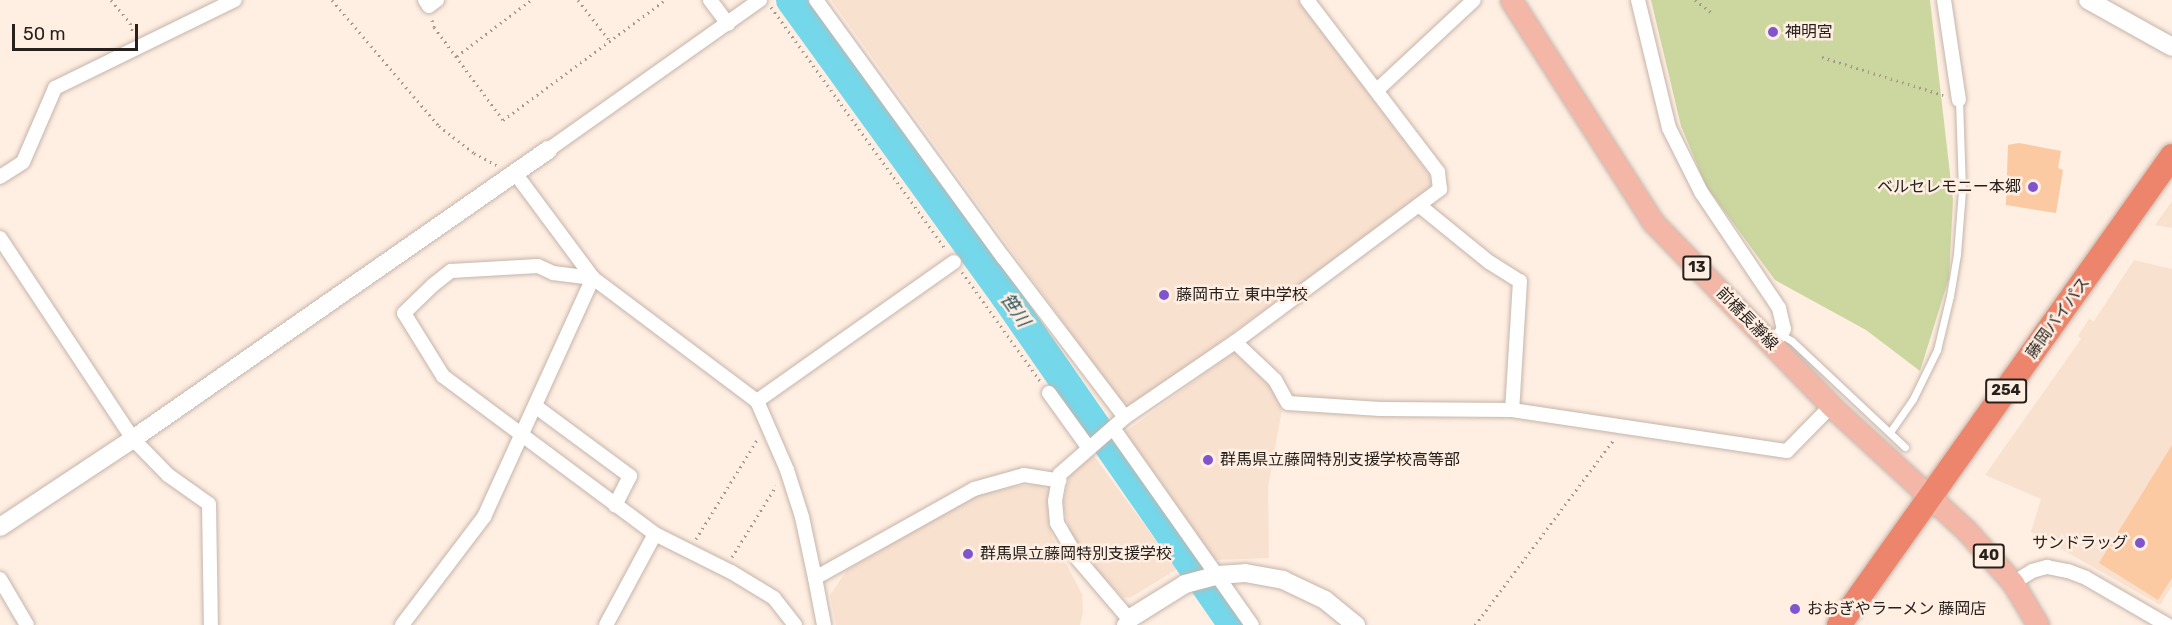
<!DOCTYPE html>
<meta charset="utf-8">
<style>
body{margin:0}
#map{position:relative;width:2172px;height:625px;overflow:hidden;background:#ffeee2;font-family:Rubik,"Noto Sans JP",sans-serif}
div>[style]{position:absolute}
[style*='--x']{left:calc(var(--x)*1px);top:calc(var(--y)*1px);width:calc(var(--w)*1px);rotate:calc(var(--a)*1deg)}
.built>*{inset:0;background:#f9e1d0}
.green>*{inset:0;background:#cbd79f}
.river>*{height:30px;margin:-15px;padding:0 15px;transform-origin:15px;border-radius:15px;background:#75d7ea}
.building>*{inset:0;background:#fbc9a2}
.path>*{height:3px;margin-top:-1.5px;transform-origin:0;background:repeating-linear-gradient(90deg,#a3978e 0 1.5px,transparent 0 6px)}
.roads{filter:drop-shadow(0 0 2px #c5b5aa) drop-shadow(0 0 2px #c5b5aa)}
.lane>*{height:7px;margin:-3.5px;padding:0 3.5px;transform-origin:3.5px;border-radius:3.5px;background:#fff}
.street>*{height:14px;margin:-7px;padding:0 7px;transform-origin:7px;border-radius:7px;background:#fff}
.secondary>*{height:18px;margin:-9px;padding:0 9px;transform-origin:9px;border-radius:9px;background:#fff}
.primary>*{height:21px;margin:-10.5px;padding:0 10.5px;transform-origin:10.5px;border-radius:10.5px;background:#f4b6a6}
.highway>*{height:24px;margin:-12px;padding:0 12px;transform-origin:12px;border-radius:12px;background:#ec856b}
.dots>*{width:16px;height:16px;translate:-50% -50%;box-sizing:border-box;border:3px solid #ffeee2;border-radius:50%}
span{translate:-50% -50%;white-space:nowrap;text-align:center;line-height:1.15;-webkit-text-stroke:5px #ffeee2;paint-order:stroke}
.shield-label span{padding:2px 4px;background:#ffeee2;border:2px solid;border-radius:4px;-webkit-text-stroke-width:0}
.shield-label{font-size:15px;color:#27211d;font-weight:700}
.poi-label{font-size:16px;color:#27211d}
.left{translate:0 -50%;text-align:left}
.right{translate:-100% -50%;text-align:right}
.street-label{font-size:16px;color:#27211d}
.water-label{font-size:18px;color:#28545d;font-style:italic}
.scale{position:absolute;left:12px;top:24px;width:126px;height:27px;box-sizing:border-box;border:3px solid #27211d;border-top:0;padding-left:8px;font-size:18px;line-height:21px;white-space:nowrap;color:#27211d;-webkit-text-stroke:4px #ffeee2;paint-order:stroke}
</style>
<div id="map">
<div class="built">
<i style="clip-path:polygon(831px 0,1299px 0,1431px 177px,1430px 190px,1133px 405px,1120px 401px)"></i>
<i style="clip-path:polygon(2172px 201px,2172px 228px,2155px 225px)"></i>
<i style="clip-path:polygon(2134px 260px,2172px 269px,2172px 586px,2160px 605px,2031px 532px,2041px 499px,1985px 475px,2081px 339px,2078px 336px,2089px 319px,2094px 321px)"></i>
<i style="clip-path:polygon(1234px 352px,1270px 386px,1282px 409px,1268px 488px,1269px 558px,1214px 560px,1124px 433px)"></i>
<i style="clip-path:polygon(1091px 452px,1177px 569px,1130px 598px,1123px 597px,1080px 554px,1070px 532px,1063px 504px,1071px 472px)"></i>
<i style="clip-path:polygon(1041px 485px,1049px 491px,1052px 537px,1082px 594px,1083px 612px,1080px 625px,836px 625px,830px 595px,847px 570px,975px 496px,1018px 486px)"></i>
</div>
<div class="green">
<i style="clip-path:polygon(1651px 0,1930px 0,1953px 200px,1949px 278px,1920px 371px,1866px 330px,1775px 280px,1706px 186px,1681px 126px)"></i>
</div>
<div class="river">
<i style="--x:791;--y:0;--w:367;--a:54.1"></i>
<i style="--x:1006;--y:297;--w:399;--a:55.3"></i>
</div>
<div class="building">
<i style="clip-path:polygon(2019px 143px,2061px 151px,2058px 168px,2063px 170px,2056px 213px,2006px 205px,2008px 145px)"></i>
<i style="clip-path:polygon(2172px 445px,2172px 578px,2158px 600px,2099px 563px)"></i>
</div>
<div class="path">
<i style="--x:111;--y:0;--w:30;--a:50"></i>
<i style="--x:130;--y:23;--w:10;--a:73"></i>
<i style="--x:332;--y:0;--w:165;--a:49.7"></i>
<i style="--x:439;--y:126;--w:44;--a:37.6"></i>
<i style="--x:474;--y:153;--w:26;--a:28"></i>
<i style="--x:578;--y:0;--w:52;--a:52"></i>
<i style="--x:1695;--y:0;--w:20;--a:37"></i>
<i style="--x:771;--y:7;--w:299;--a:54.2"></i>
<i style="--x:432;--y:20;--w:7;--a:74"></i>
<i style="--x:434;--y:27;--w:116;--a:53.4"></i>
<i style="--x:503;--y:120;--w:202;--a:-36.5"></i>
<i style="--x:457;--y:56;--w:93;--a:-37.1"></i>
<i style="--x:1822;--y:57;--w:127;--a:17.4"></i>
<i style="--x:962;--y:272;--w:134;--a:54.4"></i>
<i style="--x:696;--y:539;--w:116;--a:-58.4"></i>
<i style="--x:732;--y:557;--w:84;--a:-58.2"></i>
<i style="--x:1475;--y:625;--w:232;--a:-53.2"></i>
</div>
<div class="roads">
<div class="lane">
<i style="--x:1780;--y:334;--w:14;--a:30"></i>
<i style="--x:1792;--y:341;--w:155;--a:43.2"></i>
<i style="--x:1890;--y:432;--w:40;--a:-55.1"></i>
<i style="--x:1913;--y:399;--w:55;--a:-63.9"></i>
<i style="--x:1937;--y:350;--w:56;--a:-76.5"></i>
<i style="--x:1950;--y:296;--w:43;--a:-80.5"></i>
<i style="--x:1957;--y:254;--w:64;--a:-85.5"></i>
<i style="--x:1962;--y:190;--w:90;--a:-91.9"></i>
</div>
<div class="street">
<i style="--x:425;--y:0;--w:7;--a:56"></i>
<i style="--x:429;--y:6;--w:10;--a:-37"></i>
<i style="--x:710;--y:0;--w:30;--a:53"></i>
<i style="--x:816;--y:0;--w:318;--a:54"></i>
<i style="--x:1003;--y:257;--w:201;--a:52.7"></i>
<i style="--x:1638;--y:0;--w:132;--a:76.4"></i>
<i style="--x:1669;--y:128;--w:72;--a:63.4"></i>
<i style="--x:1701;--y:192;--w:140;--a:56.1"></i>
<i style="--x:1779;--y:308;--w:22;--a:77"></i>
<i style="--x:1784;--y:329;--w:21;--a:125"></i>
<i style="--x:1944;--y:0;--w:101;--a:81.5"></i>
<i style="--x:1377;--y:90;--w:132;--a:-42.9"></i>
<i style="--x:548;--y:150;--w:260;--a:-35.3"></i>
<i style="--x:0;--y:177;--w:27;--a:-33"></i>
<i style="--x:23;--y:162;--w:81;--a:-66.6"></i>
<i style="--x:55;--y:88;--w:200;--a:-26.1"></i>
<i style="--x:1420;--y:206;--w:89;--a:39.1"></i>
<i style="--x:1489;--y:262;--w:36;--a:32"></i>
<i style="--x:1520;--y:281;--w:129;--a:93.5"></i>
<i style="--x:0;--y:238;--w:241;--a:56.5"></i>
<i style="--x:133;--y:439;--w:50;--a:45.8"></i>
<i style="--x:168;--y:475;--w:50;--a:35.3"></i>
<i style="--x:209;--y:504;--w:121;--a:89.1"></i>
<i style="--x:1235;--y:342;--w:55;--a:43.5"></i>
<i style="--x:1275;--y:380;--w:26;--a:61"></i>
<i style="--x:1288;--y:403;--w:92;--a:3.7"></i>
<i style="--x:1380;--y:409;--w:132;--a:0.4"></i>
<i style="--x:1512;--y:410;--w:278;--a:8.5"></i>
<i style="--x:1787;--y:451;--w:63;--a:-45.6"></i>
<i style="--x:1049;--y:393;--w:67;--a:54.2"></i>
<i style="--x:757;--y:401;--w:241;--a:-35.2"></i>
<i style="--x:535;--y:406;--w:118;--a:36.4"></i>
<i style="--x:630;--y:476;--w:33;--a:117"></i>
<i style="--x:1113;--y:428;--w:241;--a:54.8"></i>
<i style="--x:0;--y:579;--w:53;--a:59.6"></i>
<i style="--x:2013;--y:583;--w:22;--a:-32"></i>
<i style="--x:2032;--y:571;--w:16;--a:-15"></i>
<i style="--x:2047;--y:567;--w:21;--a:11"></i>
<i style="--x:2068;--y:571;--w:19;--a:21"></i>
<i style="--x:2086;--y:578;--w:94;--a:30.1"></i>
<i style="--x:402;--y:625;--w:136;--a:-52.8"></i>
<i style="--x:484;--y:517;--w:263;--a:-65.5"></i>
<i style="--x:593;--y:278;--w:131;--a:-126.6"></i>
<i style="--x:606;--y:625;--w:103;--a:-61.7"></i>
<i style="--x:795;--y:625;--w:34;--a:-128"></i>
<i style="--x:774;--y:598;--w:50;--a:-148.8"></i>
<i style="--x:731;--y:572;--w:85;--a:-153.4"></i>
<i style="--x:655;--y:534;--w:264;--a:-143.3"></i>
<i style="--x:443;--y:376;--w:74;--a:-121.8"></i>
<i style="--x:404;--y:313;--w:40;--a:-44"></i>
<i style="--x:433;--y:285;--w:23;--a:-38"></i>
<i style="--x:451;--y:271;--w:87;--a:-3.3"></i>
<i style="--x:538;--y:266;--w:17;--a:25"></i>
<i style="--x:553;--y:273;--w:40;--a:7.1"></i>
<i style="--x:593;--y:278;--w:205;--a:36.9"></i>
<i style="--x:757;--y:401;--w:75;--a:66.5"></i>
<i style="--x:787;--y:470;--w:49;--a:72.3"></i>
<i style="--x:802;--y:517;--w:62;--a:78"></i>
<i style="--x:824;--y:625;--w:48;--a:-100.8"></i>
<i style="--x:815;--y:578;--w:182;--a:-29.2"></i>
<i style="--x:974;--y:489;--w:52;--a:-15.6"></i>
<i style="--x:1024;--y:475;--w:36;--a:9"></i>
<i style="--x:1124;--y:625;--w:8;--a:-50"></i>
<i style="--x:1129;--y:619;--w:79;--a:-130.4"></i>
<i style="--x:1078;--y:559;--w:42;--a:-120.3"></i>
<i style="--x:1057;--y:523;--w:22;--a:-95"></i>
<i style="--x:1055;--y:501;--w:27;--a:-80"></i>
<i style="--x:1060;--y:474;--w:86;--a:-41.2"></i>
<i style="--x:1125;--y:417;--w:133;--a:-34.3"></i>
<i style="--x:1235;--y:342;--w:256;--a:-36.7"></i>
<i style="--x:1440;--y:189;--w:17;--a:-97"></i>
<i style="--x:1438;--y:172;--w:216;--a:-127.3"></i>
</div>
<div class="secondary">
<i style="--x:2088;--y:0;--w:96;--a:29.2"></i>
<i style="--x:0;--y:527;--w:159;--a:-33.5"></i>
<i style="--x:133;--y:439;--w:506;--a:-34.85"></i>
<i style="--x:1129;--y:619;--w:66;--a:-32"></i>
<i style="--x:1185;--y:584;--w:34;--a:-15"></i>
<i style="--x:1218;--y:575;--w:27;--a:-4"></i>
<i style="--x:1245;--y:573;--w:39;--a:10"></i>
<i style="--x:1283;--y:580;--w:47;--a:25.5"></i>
<i style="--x:1325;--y:600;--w:40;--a:39"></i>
</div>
<div class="primary">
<i style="--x:1511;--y:0;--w:264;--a:57.4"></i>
<i style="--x:1653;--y:222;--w:256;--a:45.9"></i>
<i style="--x:1831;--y:406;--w:183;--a:42.6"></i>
<i style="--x:1966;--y:530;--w:71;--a:48.4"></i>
<i style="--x:2013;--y:583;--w:49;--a:59.2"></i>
</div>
<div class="highway">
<i style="--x:1839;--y:625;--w:575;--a:-54.62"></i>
</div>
</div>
<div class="dots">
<i style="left:1773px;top:32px;background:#8054cd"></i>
<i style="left:2033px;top:187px;background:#8054cd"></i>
<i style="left:1164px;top:295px;background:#8054cd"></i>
<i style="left:1208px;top:460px;background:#8054cd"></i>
<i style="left:2140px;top:543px;background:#8054cd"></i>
<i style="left:968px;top:554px;background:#8054cd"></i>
<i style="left:1795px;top:609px;background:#8054cd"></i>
</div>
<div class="shield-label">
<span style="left:1697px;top:268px">13</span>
<span style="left:2006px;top:391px">254</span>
<span style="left:1989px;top:556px">40</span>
</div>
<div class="poi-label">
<span class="left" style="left:1785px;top:32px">神明宮</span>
<span class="right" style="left:2021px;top:187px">ベルセレモニー本郷</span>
<span class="left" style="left:1176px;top:295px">藤岡市立 東中学校</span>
<span class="left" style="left:1220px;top:460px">群馬県立藤岡特別支援学校高等部</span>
<span class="right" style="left:2128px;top:543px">サンドラッグ</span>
<span class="left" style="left:980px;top:554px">群馬県立藤岡特別支援学校</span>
<span class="left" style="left:1807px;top:609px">おおぎやラーメン 藤岡店</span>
</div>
<div class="street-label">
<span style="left:2058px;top:318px;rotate:-54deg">藤岡バイパス</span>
<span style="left:1747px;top:319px;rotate:46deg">前橋長瀞線</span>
</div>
<div class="water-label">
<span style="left:1015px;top:310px;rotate:55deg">笹川</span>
</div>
<div class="scale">50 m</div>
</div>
